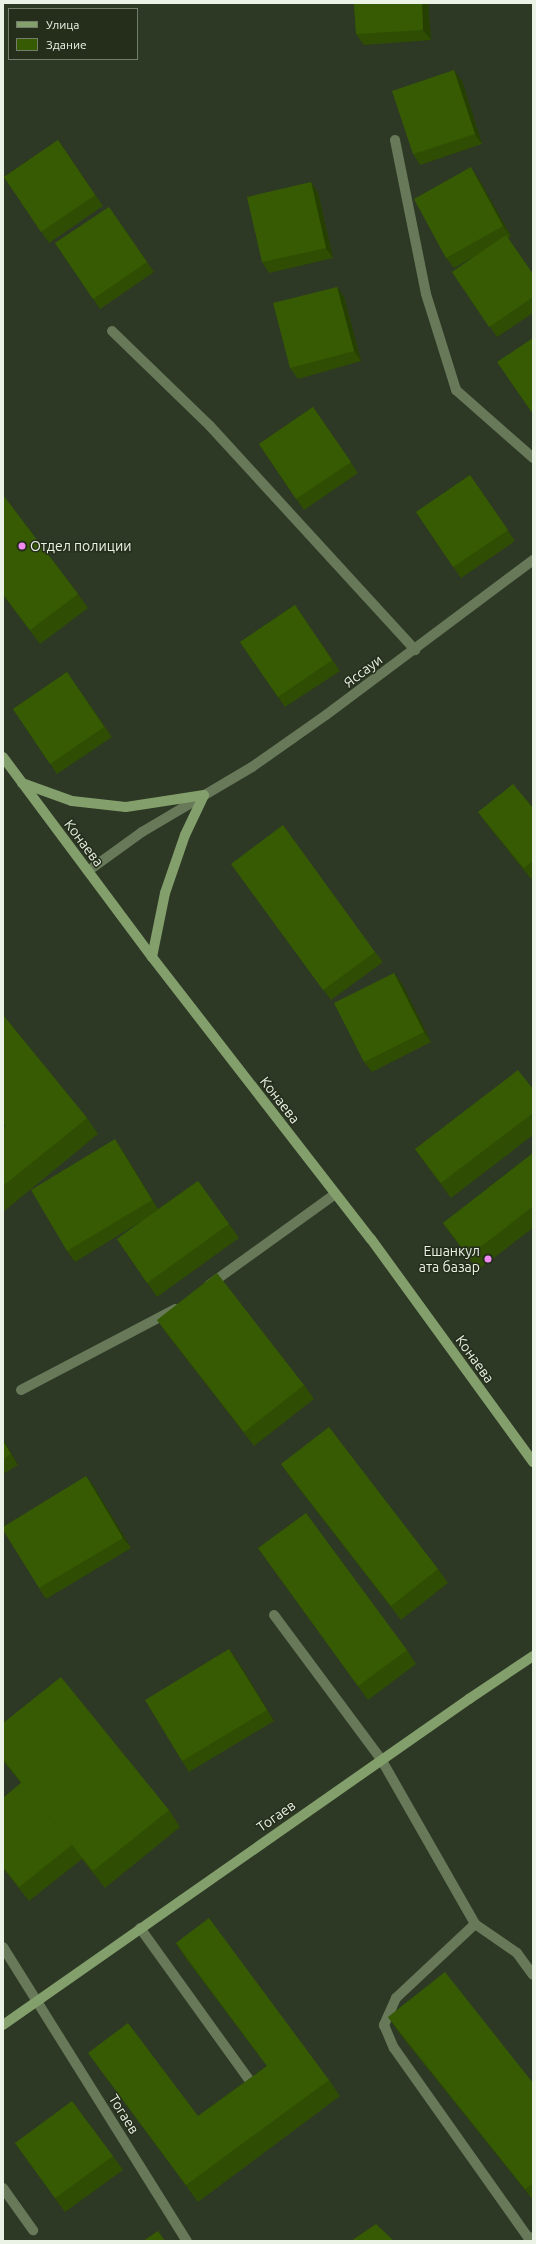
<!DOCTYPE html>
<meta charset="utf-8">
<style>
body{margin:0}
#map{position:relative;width:536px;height:2244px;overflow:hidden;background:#2d3825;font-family:Ubuntu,sans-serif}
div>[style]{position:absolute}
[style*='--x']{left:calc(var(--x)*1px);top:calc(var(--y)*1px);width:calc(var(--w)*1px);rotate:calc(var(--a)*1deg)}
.lane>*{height:10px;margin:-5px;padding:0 5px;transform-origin:5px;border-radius:5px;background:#677959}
.street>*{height:10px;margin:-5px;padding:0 5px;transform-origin:5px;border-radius:5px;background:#677959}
.secondary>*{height:10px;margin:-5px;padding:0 5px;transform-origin:5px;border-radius:5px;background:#839f6c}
.wall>*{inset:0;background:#2f4e03}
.shaded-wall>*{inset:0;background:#264002}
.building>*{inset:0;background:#375b03}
.dots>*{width:11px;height:11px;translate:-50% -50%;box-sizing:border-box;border:2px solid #242e1b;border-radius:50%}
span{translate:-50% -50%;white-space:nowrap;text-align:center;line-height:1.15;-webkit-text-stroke:3px #242e1b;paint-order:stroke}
.poi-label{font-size:14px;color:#ebf2e6}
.left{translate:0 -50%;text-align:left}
.right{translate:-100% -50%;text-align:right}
.street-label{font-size:14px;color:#ebf2e6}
.frame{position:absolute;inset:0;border:4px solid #ebf2e6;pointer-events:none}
.legend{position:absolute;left:8px;top:8px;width:130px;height:52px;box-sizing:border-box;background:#242e1b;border:1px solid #747c6c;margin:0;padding:5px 7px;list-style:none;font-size:12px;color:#ebf2e6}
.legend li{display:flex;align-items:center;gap:8px;height:20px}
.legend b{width:20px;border:1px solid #747c6c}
</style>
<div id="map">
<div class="lane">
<i style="--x:274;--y:1615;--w:179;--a:53.4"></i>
<i style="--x:381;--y:1759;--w:190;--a:60.3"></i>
<i style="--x:475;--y:1924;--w:51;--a:34.6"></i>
<i style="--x:517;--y:1953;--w:27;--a:54"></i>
<i style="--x:475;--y:1924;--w:108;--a:136.9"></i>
<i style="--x:396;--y:1998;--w:30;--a:114"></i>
<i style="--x:384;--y:2025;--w:25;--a:67"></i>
<i style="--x:394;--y:2048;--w:232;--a:54.7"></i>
<i style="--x:528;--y:2237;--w:5;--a:11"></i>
<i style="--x:140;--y:1928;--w:192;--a:54.3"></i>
<i style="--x:3;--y:2188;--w:52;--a:54.5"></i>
</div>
<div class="street">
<i style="--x:395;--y:140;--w:157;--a:78.6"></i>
<i style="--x:426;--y:294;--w:101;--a:72.6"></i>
<i style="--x:456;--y:390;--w:103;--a:41.4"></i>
<i style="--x:112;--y:331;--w:136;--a:44.1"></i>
<i style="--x:210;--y:426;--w:304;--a:47.5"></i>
<i style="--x:88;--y:871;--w:67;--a:-35.8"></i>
<i style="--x:142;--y:832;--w:128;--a:-30.6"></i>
<i style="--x:252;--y:767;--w:90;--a:-35.1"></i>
<i style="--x:326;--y:715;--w:259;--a:-36.8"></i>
<i style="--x:209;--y:1285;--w:155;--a:-35.8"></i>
<i style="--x:21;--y:1390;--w:174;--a:-27.7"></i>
<i style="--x:3;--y:1947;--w:347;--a:58"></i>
</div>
<div class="secondary">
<i style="--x:3;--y:757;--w:249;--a:53.3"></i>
<i style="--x:152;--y:957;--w:357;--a:52.2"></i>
<i style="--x:371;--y:1239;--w:276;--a:54"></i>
<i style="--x:22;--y:783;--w:53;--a:19.8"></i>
<i style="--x:72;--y:801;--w:54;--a:6.3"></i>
<i style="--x:126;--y:807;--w:79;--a:-8.7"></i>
<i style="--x:152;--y:957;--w:65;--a:-78.5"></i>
<i style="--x:165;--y:893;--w:61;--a:-71"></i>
<i style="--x:185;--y:835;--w:44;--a:-64.6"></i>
<i style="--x:3;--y:2025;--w:569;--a:-34.98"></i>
<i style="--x:469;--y:1699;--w:77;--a:-33.9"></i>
</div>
<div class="wall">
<i style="clip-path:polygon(354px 3px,428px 3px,431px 40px,364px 45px,356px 34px)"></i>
<i style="clip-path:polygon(462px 81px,482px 144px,420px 165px,413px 154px)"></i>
<i style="clip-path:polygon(58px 140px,103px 206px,49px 243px,4px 177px)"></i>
<i style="clip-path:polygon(478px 178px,511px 236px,508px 238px,533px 274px,533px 313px,497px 337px,452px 272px,474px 257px,454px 268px,446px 258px)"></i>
<i style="clip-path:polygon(311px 182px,318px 193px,333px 258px,269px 273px,262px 262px)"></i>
<i style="clip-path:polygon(109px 207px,154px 272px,100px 309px,55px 243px)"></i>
<i style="clip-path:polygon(337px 287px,344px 297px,361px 361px,298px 379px,290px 368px)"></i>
<i style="clip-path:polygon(313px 407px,358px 473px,304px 510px,259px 444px)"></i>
<i style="clip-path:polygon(470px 475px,515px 541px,461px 578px,416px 512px)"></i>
<i style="clip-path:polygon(3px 495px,78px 594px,88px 608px,40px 644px,3px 595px)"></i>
<i style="clip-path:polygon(295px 605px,340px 671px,285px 707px,240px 642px)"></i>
<i style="clip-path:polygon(67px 672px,112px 737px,57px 774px,13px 709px)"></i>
<i style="clip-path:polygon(533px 808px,533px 877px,531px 879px,486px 823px,478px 812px)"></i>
<i style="clip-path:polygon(231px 864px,375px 952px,383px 962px,331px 1000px)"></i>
<i style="clip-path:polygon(394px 973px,402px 984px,431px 1042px,372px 1072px,364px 1062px)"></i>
<i style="clip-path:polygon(3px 1015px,87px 1118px,98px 1134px,3px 1212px,3px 1128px,5px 1127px,3px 1125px)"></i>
<i style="clip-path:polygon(533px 1089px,533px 1135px,451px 1198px,425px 1163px,415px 1149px)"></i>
<i style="clip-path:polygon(122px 1150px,158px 1209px,198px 1181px,239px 1238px,157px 1297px,117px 1239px,140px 1222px,75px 1262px,67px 1251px)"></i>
<i style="clip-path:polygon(533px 1153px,533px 1228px,478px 1270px,453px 1237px,443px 1223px)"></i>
<i style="clip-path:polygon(157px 1320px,304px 1385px,314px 1399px,254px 1446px,167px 1334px)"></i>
<i style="clip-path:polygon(3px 1439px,18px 1465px,3px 1474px)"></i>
<i style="clip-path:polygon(281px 1464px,438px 1569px,448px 1583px,401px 1620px,291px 1478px)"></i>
<i style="clip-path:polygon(86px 1476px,94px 1487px,131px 1548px,46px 1599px,39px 1588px)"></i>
<i style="clip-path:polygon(258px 1548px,407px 1650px,416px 1664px,368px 1700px)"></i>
<i style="clip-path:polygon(237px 1660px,274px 1721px,189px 1772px,182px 1761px)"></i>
<i style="clip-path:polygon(3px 1723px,169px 1810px,180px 1827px,105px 1888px,82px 1859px,29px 1901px,3px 1868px,3px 1798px,21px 1783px,3px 1761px)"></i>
<i style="clip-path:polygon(176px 1943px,329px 2080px,340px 2096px,198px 2202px,100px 2069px,88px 2053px,198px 2116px,267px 2066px,187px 1960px)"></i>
<i style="clip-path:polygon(388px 2017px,533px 2083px,533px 2200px,400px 2034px)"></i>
<i style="clip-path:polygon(15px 2143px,113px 2156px,123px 2170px,65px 2212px)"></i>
</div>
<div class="shaded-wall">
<i style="clip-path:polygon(422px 3px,428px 3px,431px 40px,423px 30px)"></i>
<i style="clip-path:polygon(454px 70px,462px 81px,482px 144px,475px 134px)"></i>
<i style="clip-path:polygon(471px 167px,478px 178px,511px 236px,503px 226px)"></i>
<i style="clip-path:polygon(311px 182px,318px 193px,333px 258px,326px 248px)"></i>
<i style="clip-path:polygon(337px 287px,344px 297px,361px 361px,354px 351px)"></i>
<i style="clip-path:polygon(394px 973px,402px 984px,431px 1042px,424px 1032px)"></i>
<i style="clip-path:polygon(115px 1139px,122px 1150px,159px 1211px,152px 1200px)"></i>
<i style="clip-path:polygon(3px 1439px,18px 1465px,11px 1454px,3px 1441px)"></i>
<i style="clip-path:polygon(86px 1476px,94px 1487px,131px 1548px,123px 1538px)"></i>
<i style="clip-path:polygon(229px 1649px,237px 1660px,274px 1721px,267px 1710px)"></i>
</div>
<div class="building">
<i style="clip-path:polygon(354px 3px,422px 3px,423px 30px,356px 34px)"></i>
<i style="clip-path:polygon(454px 70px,475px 134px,413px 154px,392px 91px)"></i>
<i style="clip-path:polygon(58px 140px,95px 195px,41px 232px,4px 177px)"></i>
<i style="clip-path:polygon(471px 167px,503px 226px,446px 258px,414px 199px)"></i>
<i style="clip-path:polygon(311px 182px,326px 248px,262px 262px,247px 197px)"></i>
<i style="clip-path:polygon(109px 207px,147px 262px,93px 299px,55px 243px)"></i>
<i style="clip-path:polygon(506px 235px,533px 274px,533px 297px,489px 327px,452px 272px)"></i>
<i style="clip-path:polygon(337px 287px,354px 351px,290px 368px,273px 303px)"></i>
<i style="clip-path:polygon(533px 338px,533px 414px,497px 362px)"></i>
<i style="clip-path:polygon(313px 407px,351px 462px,296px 499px,259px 444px)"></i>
<i style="clip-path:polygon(470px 475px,508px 530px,453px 567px,416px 512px)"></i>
<i style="clip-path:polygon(3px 495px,78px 594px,30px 630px,3px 594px)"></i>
<i style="clip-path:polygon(295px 605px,332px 660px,278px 697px,240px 642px)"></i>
<i style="clip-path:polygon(67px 672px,104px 727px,50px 764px,13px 709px)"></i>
<i style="clip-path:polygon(513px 784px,533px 808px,533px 861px,524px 868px,478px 812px)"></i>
<i style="clip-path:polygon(283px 825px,375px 952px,323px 990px,231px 864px)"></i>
<i style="clip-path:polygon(394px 973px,424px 1032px,364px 1062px,334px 1003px)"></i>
<i style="clip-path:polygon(3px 1015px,87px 1118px,3px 1186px,3px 1128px,6px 1126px,3px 1122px)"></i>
<i style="clip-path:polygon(518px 1070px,533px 1089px,533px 1113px,441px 1183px,415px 1149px)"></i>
<i style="clip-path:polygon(115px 1139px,152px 1200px,67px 1251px,31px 1190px)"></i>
<i style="clip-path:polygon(533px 1153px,533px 1206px,469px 1256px,443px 1223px)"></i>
<i style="clip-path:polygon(198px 1181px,229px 1224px,147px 1283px,117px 1239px)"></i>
<i style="clip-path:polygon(217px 1273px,304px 1385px,244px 1432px,157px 1320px)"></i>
<i style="clip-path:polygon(329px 1427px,438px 1569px,391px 1606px,281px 1464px)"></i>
<i style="clip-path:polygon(3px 1441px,11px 1454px,3px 1459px)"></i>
<i style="clip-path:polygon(86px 1476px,123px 1538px,39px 1588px,3px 1530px,3px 1527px)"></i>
<i style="clip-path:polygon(306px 1513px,407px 1650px,358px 1686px,258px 1548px)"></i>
<i style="clip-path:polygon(229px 1649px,267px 1710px,182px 1761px,145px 1700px)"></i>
<i style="clip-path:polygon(61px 1677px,169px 1810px,93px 1871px,3px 1759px,3px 1723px)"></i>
<i style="clip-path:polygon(22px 1782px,72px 1845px,19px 1887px,3px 1867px,3px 1798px)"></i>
<i style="clip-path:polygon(209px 1918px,329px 2080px,186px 2185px,88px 2053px,128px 2023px,198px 2116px,267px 2066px,176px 1943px)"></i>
<i style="clip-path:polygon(445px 1972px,533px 2083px,533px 2183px,525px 2189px,388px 2017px)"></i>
<i style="clip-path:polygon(72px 2101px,113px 2156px,55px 2198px,15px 2143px)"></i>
<i style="clip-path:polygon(376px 2224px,394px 2241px,351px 2241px)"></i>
<i style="clip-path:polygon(158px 2231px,165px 2241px,143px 2241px)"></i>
</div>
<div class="dots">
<i style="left:22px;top:546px;background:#f28af3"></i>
<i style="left:488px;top:1259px;background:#f28af3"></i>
</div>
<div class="poi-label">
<span class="left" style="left:30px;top:546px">Отдел полиции</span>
<span class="right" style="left:480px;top:1259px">Ешанкул<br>ата базар</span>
</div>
<div class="street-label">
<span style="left:363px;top:671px;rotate:-37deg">Яссауи</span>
<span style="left:84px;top:843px;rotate:53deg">Конаева</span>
<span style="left:280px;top:1100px;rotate:52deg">Конаева</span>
<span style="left:475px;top:1359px;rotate:54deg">Конаева</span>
<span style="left:276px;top:1816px;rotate:-35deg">Тогаев</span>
<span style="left:124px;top:2114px;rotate:58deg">Тогаев</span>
</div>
<div class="frame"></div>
<ul class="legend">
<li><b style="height:5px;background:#839f6c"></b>Улица</li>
<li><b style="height:11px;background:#375b03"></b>Здание</li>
</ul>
</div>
